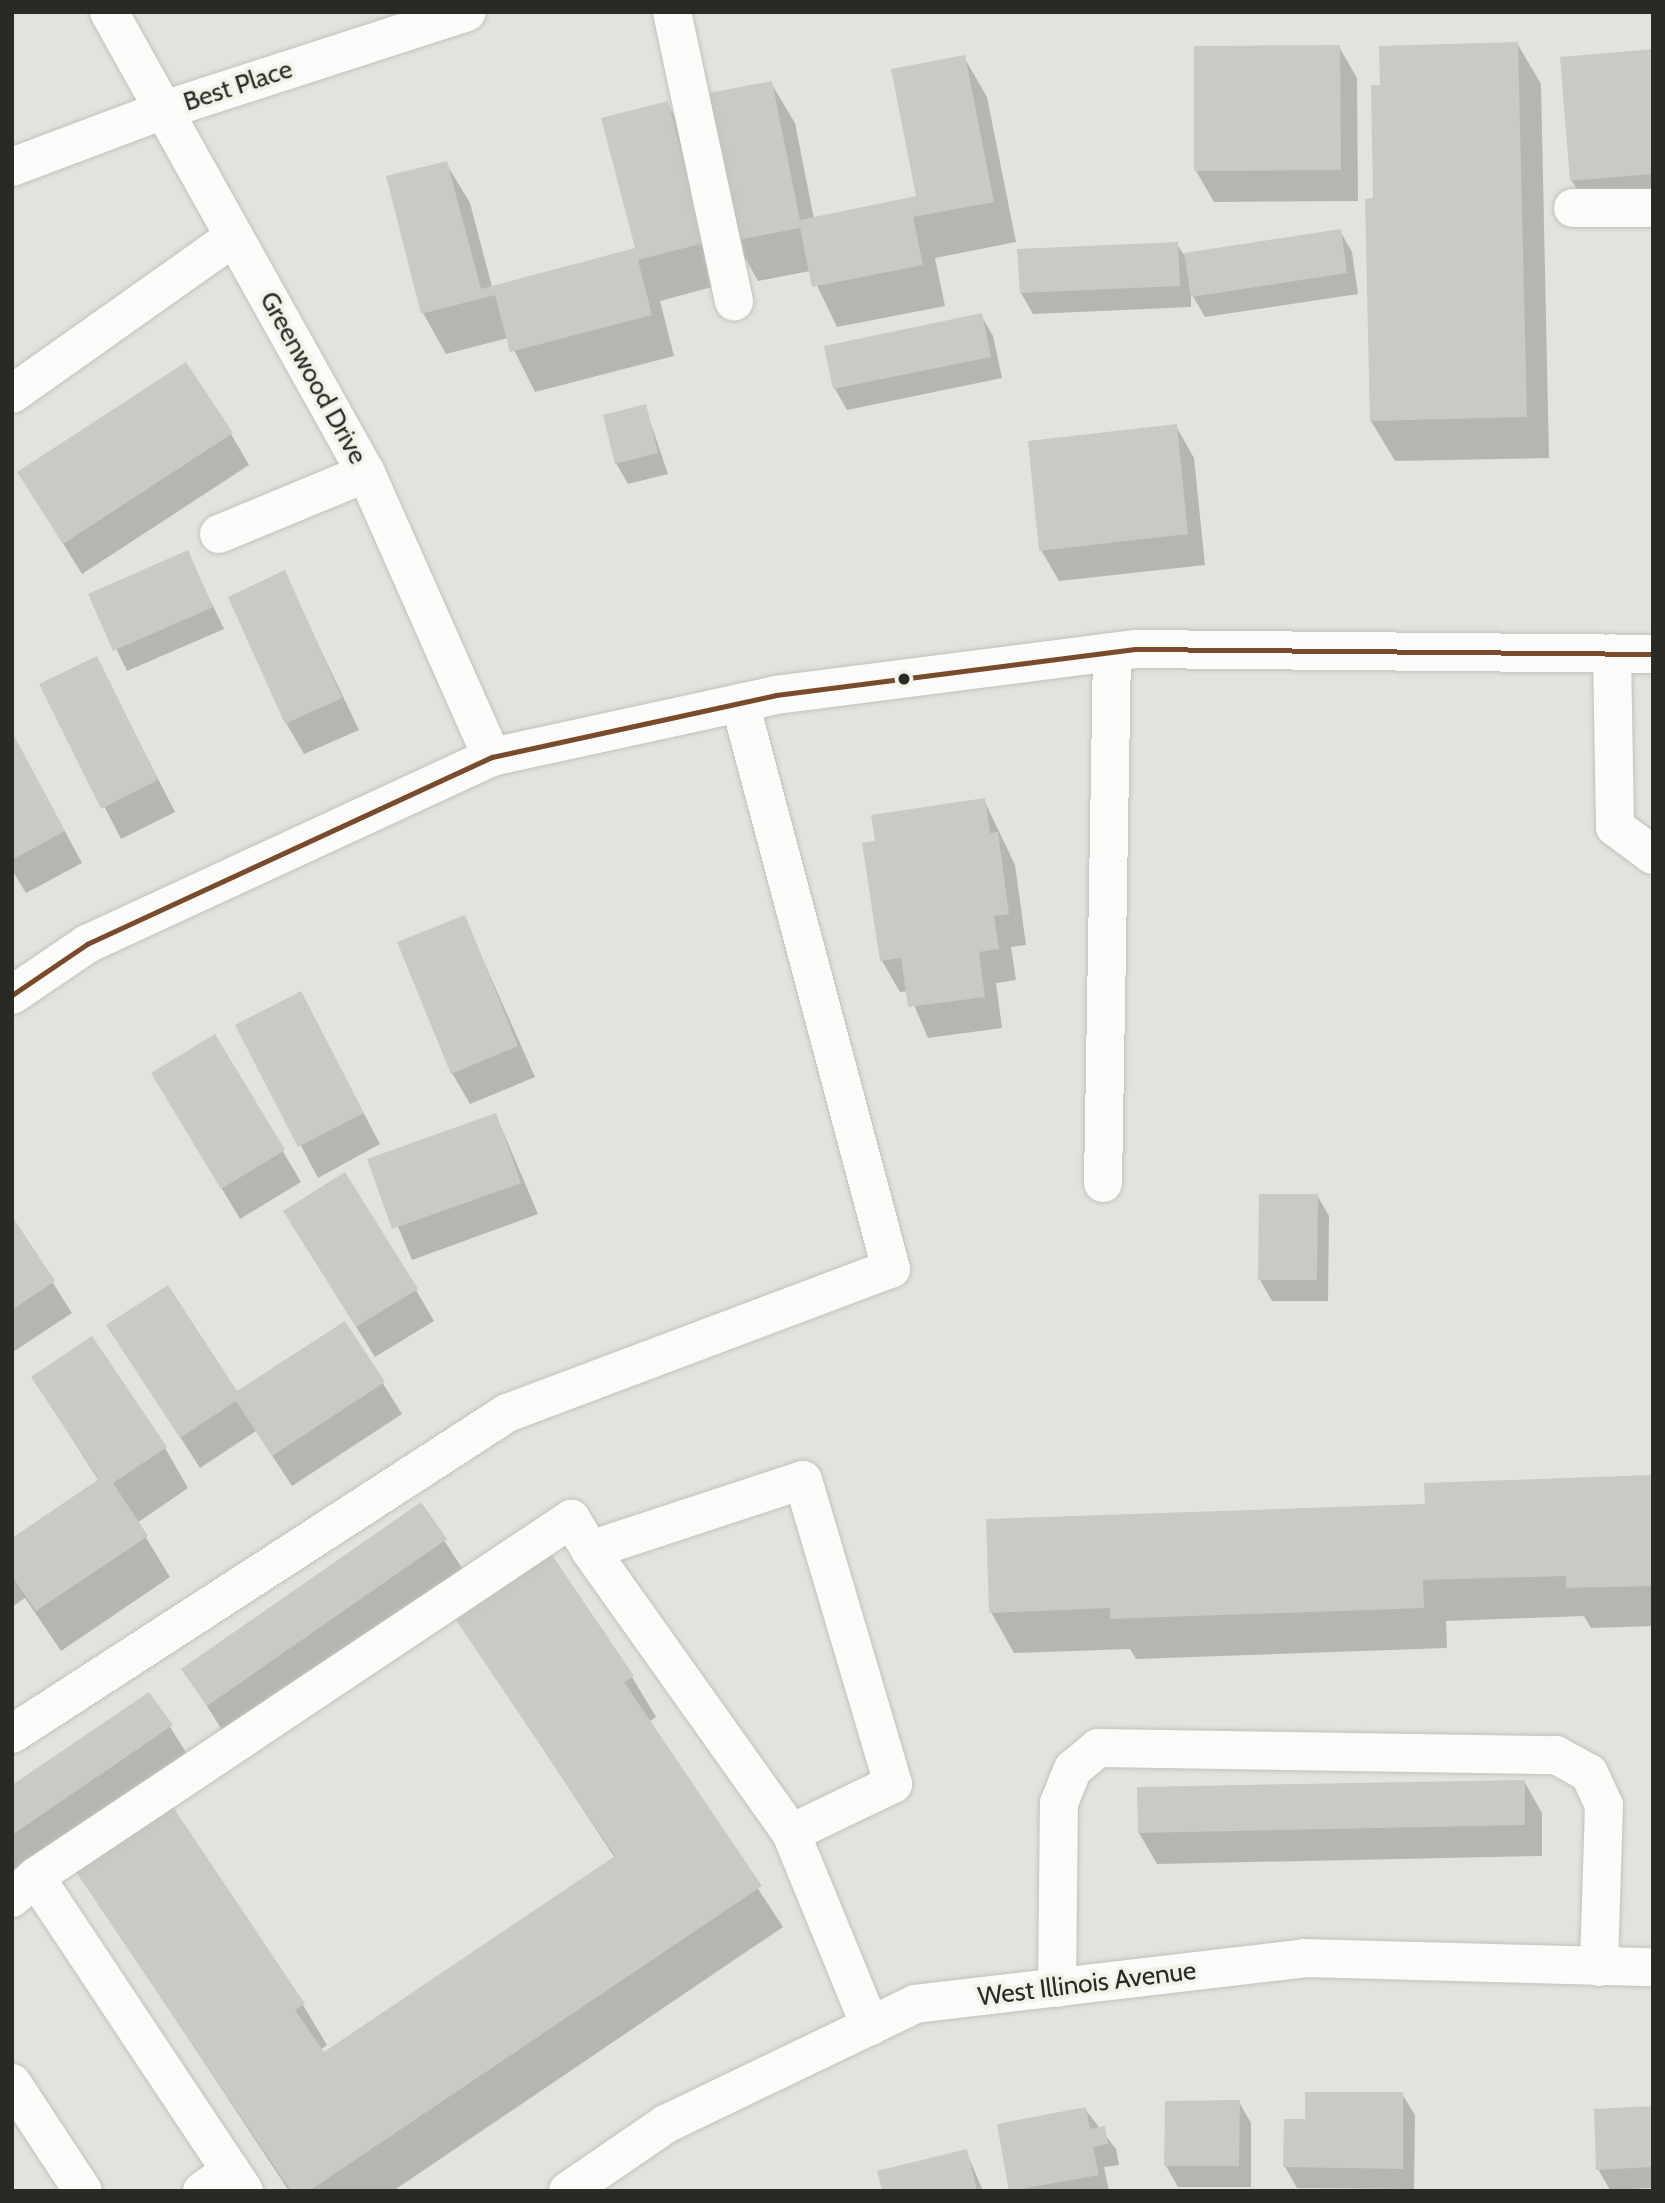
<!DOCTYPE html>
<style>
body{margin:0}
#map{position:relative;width:1665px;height:2203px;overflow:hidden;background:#e3e3de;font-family:Cabin,sans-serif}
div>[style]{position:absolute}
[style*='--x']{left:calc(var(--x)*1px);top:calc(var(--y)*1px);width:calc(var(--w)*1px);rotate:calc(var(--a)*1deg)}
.shadow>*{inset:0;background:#0003}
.building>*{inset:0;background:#c9c9c5}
.roads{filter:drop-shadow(0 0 2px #c1c1bd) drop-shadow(0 0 2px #c1c1bd)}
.minor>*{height:38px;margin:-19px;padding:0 19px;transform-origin:19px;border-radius:19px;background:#fbfbfa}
.bus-1>*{height:5px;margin:-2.5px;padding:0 2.5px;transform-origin:2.5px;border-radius:2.5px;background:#7a4b2a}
.dots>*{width:19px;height:19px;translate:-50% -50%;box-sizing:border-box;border:4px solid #f1f3e8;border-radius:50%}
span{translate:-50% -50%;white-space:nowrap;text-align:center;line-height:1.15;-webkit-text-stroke:7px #f1f3e8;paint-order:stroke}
.street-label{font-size:26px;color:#292a26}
.frame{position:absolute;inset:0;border:14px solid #292a26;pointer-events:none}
</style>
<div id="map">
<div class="shadow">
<i style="clip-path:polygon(1517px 43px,1541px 84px,1549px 458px,1395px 461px,1371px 421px,1382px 86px)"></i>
<i style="clip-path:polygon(1339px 47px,1357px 78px,1358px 201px,1214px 202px,1196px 171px)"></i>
<i style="clip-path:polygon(1653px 50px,1653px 207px,1590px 212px,1572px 181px)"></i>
<i style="clip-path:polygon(964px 57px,987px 97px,1016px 242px,935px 258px,945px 306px,837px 327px,810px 271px,758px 281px,735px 240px,771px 83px,795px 123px,814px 219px,918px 197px)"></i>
<i style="clip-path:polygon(667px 103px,690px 144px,727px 283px,660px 301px,674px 356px,535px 392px,508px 338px,446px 354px,423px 313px,446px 163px,470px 203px,492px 287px,637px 249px)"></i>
<i style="clip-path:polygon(1340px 231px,1352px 252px,1358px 294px,1205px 317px,1191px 293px,1191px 307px,1033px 314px,1021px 293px,1177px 244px,1184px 255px)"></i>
<i style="clip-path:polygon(981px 315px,993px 336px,1002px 378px,847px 410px,835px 389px,826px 347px)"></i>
<i style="clip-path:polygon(645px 406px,668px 474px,628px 484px,616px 463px)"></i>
<i style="clip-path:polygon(1176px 426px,1194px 458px,1205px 565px,1059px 581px,1041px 550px)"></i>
<i style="clip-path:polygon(231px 434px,249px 465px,82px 574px,19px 473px)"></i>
<i style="clip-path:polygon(187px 552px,224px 629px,127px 671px,90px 595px)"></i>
<i style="clip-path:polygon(284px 573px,359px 730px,304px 754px,286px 723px)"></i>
<i style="clip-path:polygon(96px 658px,175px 812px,121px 839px,42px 685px)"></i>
<i style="clip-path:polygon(12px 733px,82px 863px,26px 893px,12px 870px)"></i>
<i style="clip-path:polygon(984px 800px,1015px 865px,1026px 945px,1011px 947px,1016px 980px,996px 983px,1002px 1028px,928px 1038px,908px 991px,900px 992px,882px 961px,877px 843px)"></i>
<i style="clip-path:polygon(464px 917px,535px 1077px,470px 1104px,452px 1073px)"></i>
<i style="clip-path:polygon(300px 993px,380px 1144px,318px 1178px,237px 1025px)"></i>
<i style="clip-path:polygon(215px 1037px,301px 1182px,240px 1219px,172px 1105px)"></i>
<i style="clip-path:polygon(496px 1115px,538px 1214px,412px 1260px,370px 1160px)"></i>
<i style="clip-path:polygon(1261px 1195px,1317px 1195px,1329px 1216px,1328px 1301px,1272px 1301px,1260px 1280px)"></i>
<i style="clip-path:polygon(12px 1219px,72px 1313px,13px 1352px,12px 1350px)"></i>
<i style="clip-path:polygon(303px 1242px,416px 1290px,434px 1321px,375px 1357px)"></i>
<i style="clip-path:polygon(345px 1323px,402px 1414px,292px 1486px,256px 1431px,200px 1468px,109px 1326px,237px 1394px)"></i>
<i style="clip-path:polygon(33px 1378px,165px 1448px,188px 1488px,137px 1523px,170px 1577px,61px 1651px,25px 1598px,12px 1607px,12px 1540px,99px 1481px)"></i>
<i style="clip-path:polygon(1653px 1477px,1653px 1626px,1591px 1628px,1584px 1616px,1446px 1621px,1447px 1648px,1136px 1659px,1130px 1649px,1014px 1653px,991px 1612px,1427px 1506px)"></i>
<i style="clip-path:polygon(421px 1505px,464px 1571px,226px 1736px,183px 1669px)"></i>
<i style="clip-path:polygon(458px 1620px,632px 1677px,656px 1717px,649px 1722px,783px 1927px,393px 2191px,289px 2191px,79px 1873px,303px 2005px,327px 2045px,320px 2050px,323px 2055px,615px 1858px)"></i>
<i style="clip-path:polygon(149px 1694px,189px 1757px,12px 1878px,12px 1787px)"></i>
<i style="clip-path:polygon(1524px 1781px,1542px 1813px,1542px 1856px,1157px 1864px,1139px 1833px)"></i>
<i style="clip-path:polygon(1402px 2094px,1415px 2115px,1414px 2189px,1297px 2188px,1285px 2167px,1307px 2121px)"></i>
<i style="clip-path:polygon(1239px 2102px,1251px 2123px,1251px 2187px,1178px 2187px,1166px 2166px)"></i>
<i style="clip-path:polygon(1653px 2108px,1653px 2188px,1610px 2190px,1598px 2169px)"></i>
<i style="clip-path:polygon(1085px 2109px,1116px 2149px,1119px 2165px,1104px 2167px,1109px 2191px,1011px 2191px,999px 2125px)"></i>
<i style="clip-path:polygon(966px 2151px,983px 2191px,884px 2191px)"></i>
</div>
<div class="building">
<i style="clip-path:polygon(1518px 42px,1527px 417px,1370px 421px,1365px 199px,1373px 198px,1371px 85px,1380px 85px,1379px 46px)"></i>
<i style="clip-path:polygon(1340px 45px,1341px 170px,1194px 171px,1194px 46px)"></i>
<i style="clip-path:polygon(1653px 49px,1653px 174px,1570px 181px,1560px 57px)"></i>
<i style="clip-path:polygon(965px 55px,994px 202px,913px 217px,923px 265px,812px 287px,800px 228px,733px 241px,704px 94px,772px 81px,800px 220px,916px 196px,891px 69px)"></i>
<i style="clip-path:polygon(668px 101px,704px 243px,638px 260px,652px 315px,510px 352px,495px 295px,421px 314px,386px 176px,447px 161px,481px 289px,635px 248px,601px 118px)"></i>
<i style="clip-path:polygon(1341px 229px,1347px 273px,1191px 297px,1184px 253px)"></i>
<i style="clip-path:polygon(1178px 242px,1180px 286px,1020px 293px,1017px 249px)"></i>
<i style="clip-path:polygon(982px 313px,991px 357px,833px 389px,824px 346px)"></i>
<i style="clip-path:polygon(186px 362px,233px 433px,63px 544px,17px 472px)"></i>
<i style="clip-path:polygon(646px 404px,658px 453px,615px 464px,603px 415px)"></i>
<i style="clip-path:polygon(1177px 424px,1188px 534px,1039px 551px,1028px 441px)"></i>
<i style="clip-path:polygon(188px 550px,213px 607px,113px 651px,88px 594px)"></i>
<i style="clip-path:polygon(285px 570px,342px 698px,285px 724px,228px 597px)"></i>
<i style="clip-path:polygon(97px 656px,158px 780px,101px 809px,39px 684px)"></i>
<i style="clip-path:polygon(12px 732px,65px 831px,12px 860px)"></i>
<i style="clip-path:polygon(985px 798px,990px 833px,998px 832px,1009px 914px,994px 916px,999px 949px,979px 952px,985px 997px,908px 1007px,901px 958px,880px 961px,862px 843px,875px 841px,871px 815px)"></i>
<i style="clip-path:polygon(465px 915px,518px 1046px,451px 1074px,397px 942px)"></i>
<i style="clip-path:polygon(301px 991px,364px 1113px,298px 1147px,235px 1025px)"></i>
<i style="clip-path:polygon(215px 1034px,285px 1150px,221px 1189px,151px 1073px)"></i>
<i style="clip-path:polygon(496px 1113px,521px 1183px,392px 1229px,367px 1159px)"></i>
<i style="clip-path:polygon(345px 1172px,418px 1289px,356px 1327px,283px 1211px)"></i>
<i style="clip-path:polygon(1259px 1194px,1318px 1194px,1317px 1280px,1258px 1280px)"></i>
<i style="clip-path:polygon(12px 1216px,55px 1281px,12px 1310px)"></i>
<i style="clip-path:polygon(168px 1285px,237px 1391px,345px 1321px,385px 1382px,272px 1456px,236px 1401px,180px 1438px,106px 1325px)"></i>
<i style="clip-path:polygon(92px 1336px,167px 1447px,113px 1483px,148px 1536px,36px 1611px,12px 1576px,12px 1538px,99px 1479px,31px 1377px)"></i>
<i style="clip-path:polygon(1653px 1475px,1653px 1586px,1566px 1588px,1566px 1576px,1423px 1580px,1424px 1608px,1110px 1619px,1110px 1608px,989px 1613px,986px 1519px,1425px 1504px,1424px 1483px)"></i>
<i style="clip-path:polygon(421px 1502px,447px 1539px,207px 1706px,181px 1669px)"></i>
<i style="clip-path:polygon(552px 1555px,634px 1676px,624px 1682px,762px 1886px,309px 2191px,291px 2191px,76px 1872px,173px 1807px,305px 2004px,295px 2010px,324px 2052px,615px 1856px,456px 1620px)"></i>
<i style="clip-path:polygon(149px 1692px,173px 1725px,12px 1835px,12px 1785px)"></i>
<i style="clip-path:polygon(1525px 1780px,1525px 1825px,1138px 1833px,1137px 1787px)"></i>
<i style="clip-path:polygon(1305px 2092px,1403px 2092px,1403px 2169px,1283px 2167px,1284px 2119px,1305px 2119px)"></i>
<i style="clip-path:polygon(1240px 2100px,1239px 2166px,1164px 2166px,1165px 2101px)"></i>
<i style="clip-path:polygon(1653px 2106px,1653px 2167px,1596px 2170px,1594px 2109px)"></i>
<i style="clip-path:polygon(1086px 2107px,1090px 2129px,1105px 2126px,1108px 2144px,1093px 2147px,1099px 2175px,1009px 2191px,997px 2124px)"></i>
<i style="clip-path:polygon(967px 2149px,977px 2191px,882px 2191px,877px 2171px)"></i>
</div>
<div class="roads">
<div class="minor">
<i style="--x:109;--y:12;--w:528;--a:60.86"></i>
<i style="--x:366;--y:473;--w:311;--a:66.1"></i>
<i style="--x:672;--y:12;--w:296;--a:77.9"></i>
<i style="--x:12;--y:167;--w:162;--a:-20.6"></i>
<i style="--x:164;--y:110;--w:318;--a:-17.9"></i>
<i style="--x:1573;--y:208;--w:80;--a:0"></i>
<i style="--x:12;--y:394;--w:272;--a:-35.3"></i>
<i style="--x:219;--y:534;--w:159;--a:-22.5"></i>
<i style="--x:1612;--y:653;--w:174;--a:89"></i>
<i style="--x:1615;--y:827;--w:47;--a:36.4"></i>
<i style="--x:12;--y:995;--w:91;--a:-34.2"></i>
<i style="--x:87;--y:944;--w:446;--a:-24.8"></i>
<i style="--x:492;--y:757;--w:291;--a:-12.3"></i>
<i style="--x:776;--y:695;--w:362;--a:-7.3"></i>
<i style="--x:1135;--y:649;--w:518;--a:0.55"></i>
<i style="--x:1103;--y:1183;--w:531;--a:-89.03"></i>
<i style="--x:12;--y:1734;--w:590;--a:-32.96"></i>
<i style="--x:507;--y:1413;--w:410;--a:-20.6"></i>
<i style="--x:891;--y:1269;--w:586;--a:-104.94"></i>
<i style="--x:791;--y:1833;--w:347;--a:-125.4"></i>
<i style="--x:590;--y:1550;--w:224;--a:-18.2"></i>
<i style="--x:803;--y:1480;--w:317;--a:73.5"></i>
<i style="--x:893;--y:1784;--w:113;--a:154.3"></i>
<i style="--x:791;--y:1833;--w:209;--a:67.7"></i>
<i style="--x:12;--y:1898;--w:31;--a:-42"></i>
<i style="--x:1057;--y:1988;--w:185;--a:-89.4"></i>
<i style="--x:1059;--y:1803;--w:37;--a:-68"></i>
<i style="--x:1073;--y:1769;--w:33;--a:-40"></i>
<i style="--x:1098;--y:1748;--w:458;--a:0.9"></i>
<i style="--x:1556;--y:1755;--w:38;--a:29"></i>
<i style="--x:1589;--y:1773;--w:35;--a:65"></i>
<i style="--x:1604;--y:1805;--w:162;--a:91.8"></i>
<i style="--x:12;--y:2083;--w:129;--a:56.7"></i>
<i style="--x:202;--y:2191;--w:35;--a:-35"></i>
<i style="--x:244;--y:2191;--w:377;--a:-123.6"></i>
<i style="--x:35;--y:1877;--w:645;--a:-33.74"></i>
<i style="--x:571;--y:1519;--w:36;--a:58"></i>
<i style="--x:568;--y:2191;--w:119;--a:-34.4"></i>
<i style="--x:666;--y:2124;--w:276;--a:-25.7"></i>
<i style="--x:915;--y:2004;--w:392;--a:-6.7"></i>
<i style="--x:1304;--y:1958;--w:349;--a:1.5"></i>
</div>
</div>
<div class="bus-1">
<i style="--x:12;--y:995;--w:91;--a:-34.2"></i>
<i style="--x:87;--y:944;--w:446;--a:-24.8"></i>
<i style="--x:492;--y:757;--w:291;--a:-12.3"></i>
<i style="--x:776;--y:695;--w:362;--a:-7.3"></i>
<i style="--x:1135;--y:649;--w:518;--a:0.55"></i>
</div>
<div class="dots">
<i style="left:904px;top:679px;background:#292a26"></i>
</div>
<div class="street-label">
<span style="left:238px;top:86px;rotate:-18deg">Best Place</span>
<span style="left:313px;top:378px;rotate:61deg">Greenwood Drive</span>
<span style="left:1087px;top:1984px;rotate:-7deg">West Illinois Avenue</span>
</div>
<div class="frame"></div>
</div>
